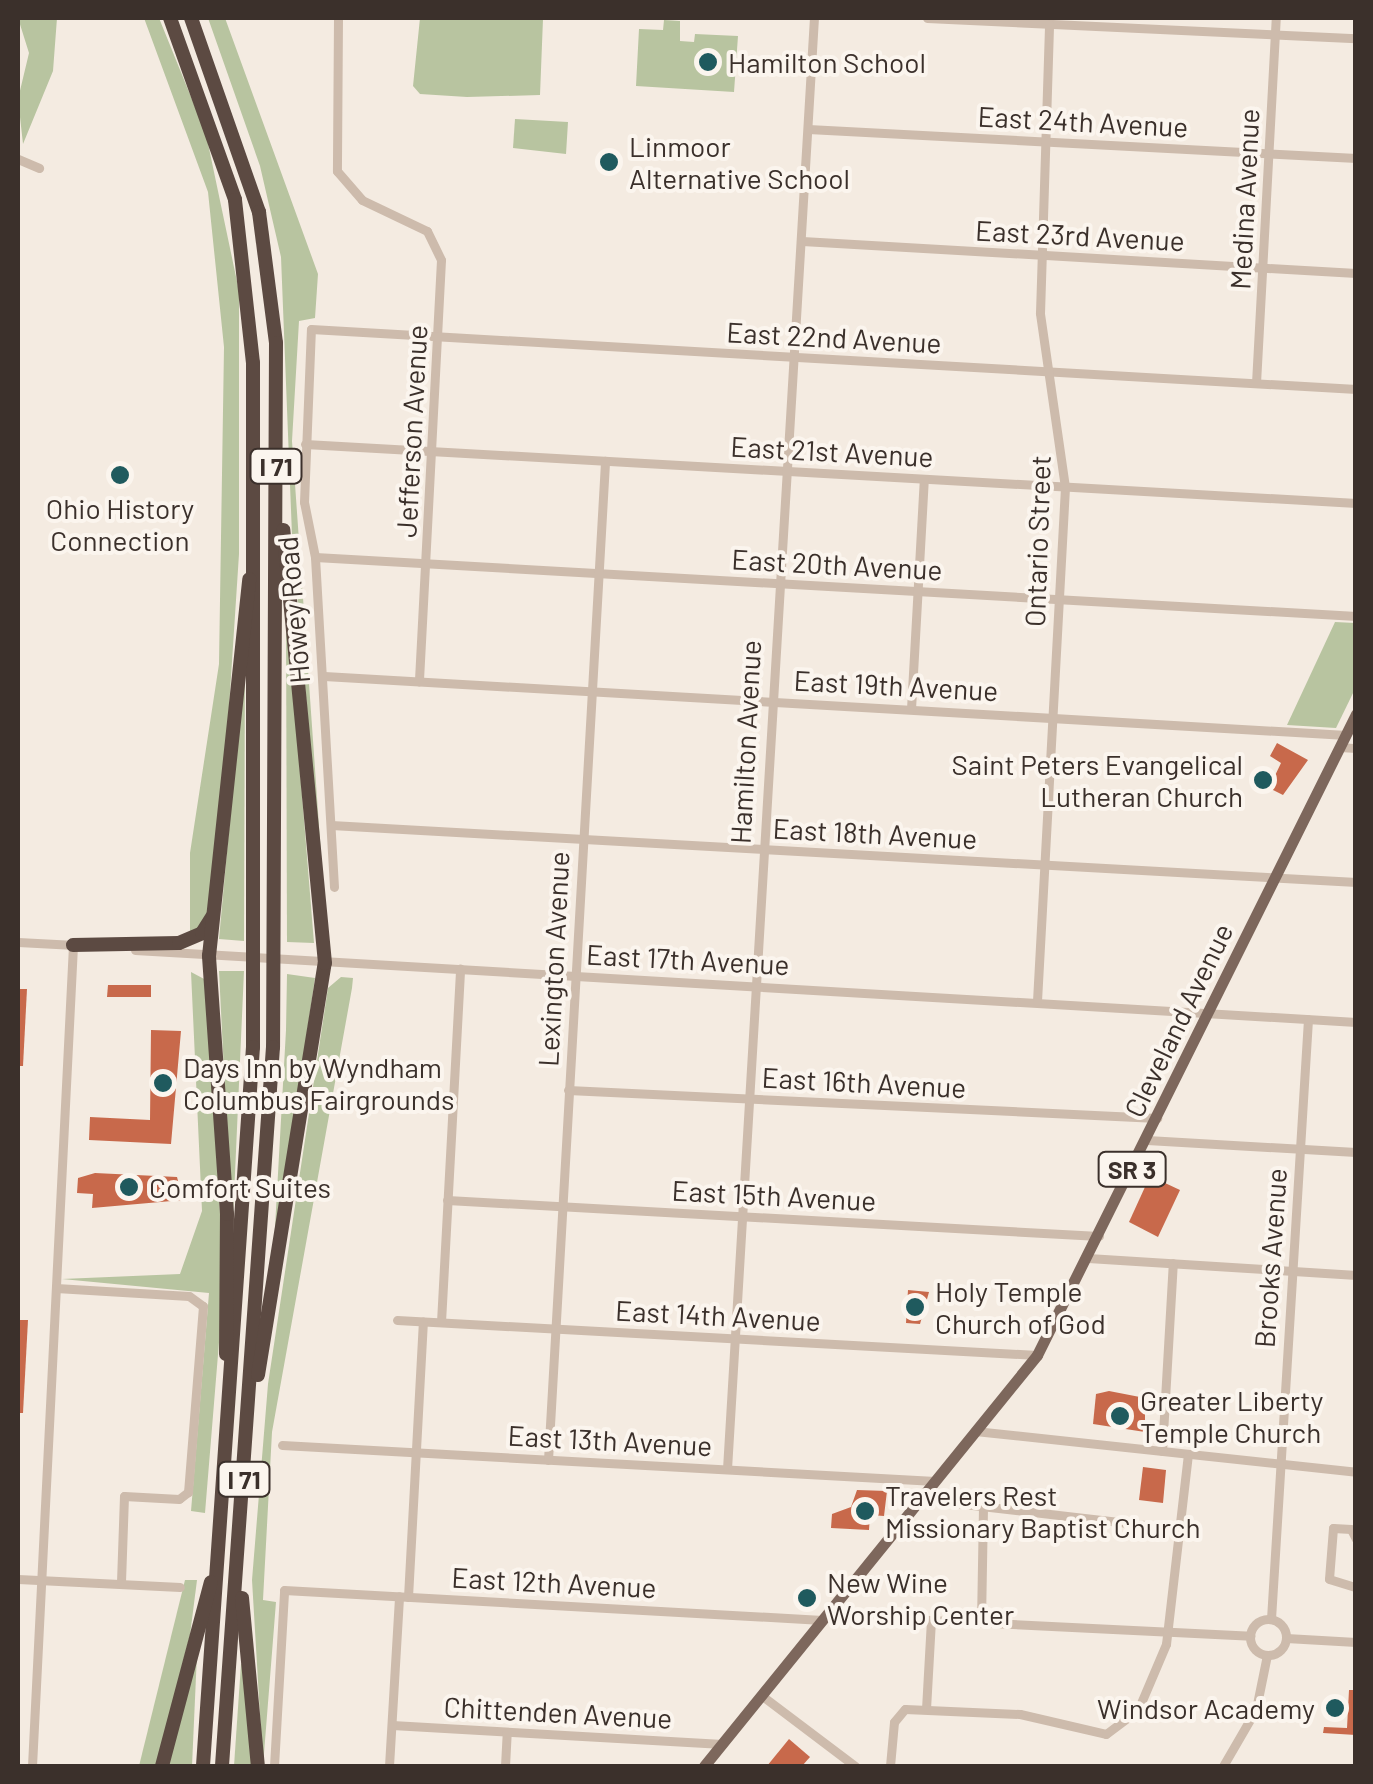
<!DOCTYPE html>
<style>
body{margin:0}
#map{position:relative;width:1373px;height:1784px;overflow:hidden;background:#f4ebe1;font-family:Barlow,sans-serif}
div>[style]{position:absolute}
[style*='--x']{left:calc(var(--x)*1px);top:calc(var(--y)*1px);width:calc(var(--w)*1px);rotate:calc(var(--a)*1deg)}
.green>*{inset:0;background:#b8c4a0}
.building>*{inset:0;background:#c8694b}
.minor>*{height:9px;margin:-4.5px;padding:0 4.5px;transform-origin:4.5px;border-radius:4.5px;background:#cdbbac}
.minor>.ring{margin:-4.5px;padding:0;box-sizing:content-box;background:none;border:9px solid #cdbbac;border-radius:50%}
.major>*{height:11px;margin:-5.5px;padding:0 5.5px;transform-origin:5.5px;border-radius:5.5px;background:#7d675c}
.highway>*{height:14px;margin:-7px;padding:0 7px;transform-origin:7px;border-radius:7px;background:#5c4a42}
.dots>*{width:28px;height:28px;translate:-50% -50%;box-sizing:border-box;border:5px solid #fbf5ee;border-radius:50%}
span{translate:-50% -50%;white-space:nowrap;text-align:center;line-height:1.15;-webkit-text-stroke:8px #fbf5ee;paint-order:stroke}
.shield-label span{padding:2px 8px;background:#fbf5ee;border:2px solid;border-radius:8px;-webkit-text-stroke-width:0}
.shield-label{font-size:25px;color:#3b302b;font-weight:700}
.poi-label{font-size:28px;color:#3b302b}
.left{translate:0 -50%;text-align:left}
.right{translate:-100% -50%;text-align:right}
.street-label{font-size:28px;color:#3b302b}
.frame{position:absolute;inset:0;border:20px solid #3b302b;pointer-events:none}
</style>
<div id="map">
<div class="green">
<i style="clip-path:polygon(18px 18px,57px 18px,53px 71px,23px 144px,18px 99px,29px 53px)"></i>
<i style="clip-path:polygon(144px 18px,159px 18px,206px 134px,239px 291px,239px 554px,216px 907px,190px 940px,190px 853px,219px 664px,224px 347px,208px 192px)"></i>
<i style="clip-path:polygon(208px 18px,225px 18px,318px 274px,315px 318px,299px 321px,292px 441px,327px 940px,292px 535px,281px 257px,260px 166px)"></i>
<i style="clip-path:polygon(420px 18px,584px 18px,543px 19px,540px 95px,467px 97px,420px 94px,413px 86px)"></i>
<i style="clip-path:polygon(664px 20px,680px 21px,680px 41px,694px 42px,695px 34px,738px 36px,734px 92px,636px 86px,639px 29px,663px 30px)"></i>
<i style="clip-path:polygon(515px 119px,568px 122px,566px 154px,513px 148px)"></i>
<i style="clip-path:polygon(286px 610px,287px 610px,314px 943px,287px 942px)"></i>
<i style="clip-path:polygon(1335px 622px,1355px 623px,1355px 689px,1336px 728px,1287px 725px)"></i>
<i style="clip-path:polygon(245px 655px,244px 941px,219px 939px)"></i>
<i style="clip-path:polygon(219px 971px,244px 971px,232px 1241px,230px 1192px)"></i>
<i style="clip-path:polygon(191px 972px,206px 980px,220px 1213px,221px 1318px,205px 1513px,191px 1511px,209px 1293px,62px 1279px,180px 1274px,202px 1211px)"></i>
<i style="clip-path:polygon(287px 974px,315px 978px,273px 1263px,286px 1030px)"></i>
<i style="clip-path:polygon(341px 977px,353px 978px,352px 988px,272px 1432px,263px 1600px,276px 1602px,263px 1766px,252px 1580px,268px 1384px,328px 988px)"></i>
<i style="clip-path:polygon(185px 1580px,197px 1580px,190px 1635px,156px 1766px,139px 1766px)"></i>
<i style="clip-path:polygon(197px 1654px,192px 1766px,168px 1766px)"></i>
<i style="clip-path:polygon(241px 1664px,244px 1664px,253px 1766px,234px 1766px)"></i>
</div>
<div class="building">
<i style="clip-path:polygon(1277px 743px,1308px 760px,1283px 795px,1269px 788px,1281px 763px,1270px 756px)"></i>
<i style="clip-path:polygon(108px 985px,151px 985px,151px 997px,107px 997px)"></i>
<i style="clip-path:polygon(18px 989px,27px 989px,23px 1066px,18px 1066px)"></i>
<i style="clip-path:polygon(151px 1030px,181px 1031px,171px 1144px,89px 1140px,90px 1117px,150px 1120px)"></i>
<i style="clip-path:polygon(95px 1173px,177px 1177px,183px 1200px,92px 1208px,93px 1194px,77px 1193px,78px 1178px)"></i>
<i style="clip-path:polygon(1150px 1176px,1180px 1190px,1158px 1237px,1129px 1222px)"></i>
<i style="clip-path:polygon(908px 1290px,929px 1292px,920px 1324px,906px 1323px)"></i>
<i style="clip-path:polygon(18px 1320px,28px 1320px,23px 1413px,18px 1413px)"></i>
<i style="clip-path:polygon(1109px 1391px,1145px 1398px,1145px 1432px,1093px 1424px,1096px 1394px)"></i>
<i style="clip-path:polygon(1143px 1467px,1166px 1470px,1163px 1503px,1139px 1500px)"></i>
<i style="clip-path:polygon(857px 1490px,887px 1491px,884px 1516px,870px 1515px,869px 1530px,831px 1528px,832px 1514px,851px 1507px)"></i>
<i style="clip-path:polygon(1349px 1690px,1356px 1690px,1356px 1735px,1323px 1733px,1324px 1727px,1347px 1728px)"></i>
<i style="clip-path:polygon(789px 1739px,810px 1757px,802px 1766px,767px 1766px)"></i>
</div>
<div class="minor">
<i style="--x:338;--y:18;--w:153;--a:90.4"></i>
<i style="--x:337;--y:171;--w:38;--a:49"></i>
<i style="--x:362;--y:200;--w:72;--a:25.5"></i>
<i style="--x:427;--y:231;--w:32;--a:64"></i>
<i style="--x:441;--y:260;--w:422;--a:93"></i>
<i style="--x:927;--y:18;--w:429;--a:2.7"></i>
<i style="--x:808;--y:129;--w:549;--a:3.03"></i>
<i style="--x:18;--y:159;--w:23;--a:23"></i>
<i style="--x:802;--y:241;--w:555;--a:3.31"></i>
<i style="--x:1256;--y:383;--w:366;--a:-86.9"></i>
<i style="--x:305;--y:444;--w:1053;--a:3.21"></i>
<i style="--x:315;--y:557;--w:1043;--a:3.24"></i>
<i style="--x:324;--y:676;--w:1024;--a:3.3"></i>
<i style="--x:911;--y:709;--w:230;--a:-86.8"></i>
<i style="--x:1340;--y:747;--w:16;--a:4"></i>
<i style="--x:331;--y:825;--w:1027;--a:3.18"></i>
<i style="--x:334;--y:887;--w:331;--a:-93.3"></i>
<i style="--x:315;--y:557;--w:56;--a:-101.3"></i>
<i style="--x:304;--y:502;--w:173;--a:-87.7"></i>
<i style="--x:311;--y:329;--w:1047;--a:3.29"></i>
<i style="--x:18;--y:942;--w:57;--a:3"></i>
<i style="--x:135;--y:950;--w:1223;--a:3.37"></i>
<i style="--x:1037;--y:1001;--w:515;--a:-86.88"></i>
<i style="--x:1065;--y:487;--w:176;--a:-98.2"></i>
<i style="--x:1040;--y:313;--w:289;--a:-88.2"></i>
<i style="--x:568;--y:1090;--w:590;--a:2.72"></i>
<i style="--x:1147;--y:1140;--w:209;--a:3.3"></i>
<i style="--x:447;--y:1200;--w:653;--a:3.16"></i>
<i style="--x:1088;--y:1258;--w:269;--a:3.6"></i>
<i style="--x:56;--y:1288;--w:133;--a:3.4"></i>
<i style="--x:189;--y:1296;--w:17;--a:36"></i>
<i style="--x:203;--y:1306;--w:187;--a:94.6"></i>
<i style="--x:188;--y:1492;--w:11;--a:142"></i>
<i style="--x:179;--y:1499;--w:55;--a:-176.9"></i>
<i style="--x:124;--y:1496;--w:88;--a:92"></i>
<i style="--x:397;--y:1320;--w:641;--a:3.13"></i>
<i style="--x:441;--y:1322;--w:354;--a:-86.9"></i>
<i style="--x:975;--y:1431;--w:383;--a:6.1"></i>
<i style="--x:282;--y:1445;--w:654;--a:3.16"></i>
<i style="--x:1162;--y:1451;--w:188;--a:-86.7"></i>
<i style="--x:548;--y:1460;--w:1001;--a:-86.73"></i>
<i style="--x:727;--y:1469;--w:1454;--a:-86.57"></i>
<i style="--x:920;--y:1499;--w:261;--a:6.6"></i>
<i style="--x:1356;--y:1539;--w:11;--a:-117"></i>
<i style="--x:1351;--y:1529;--w:18;--a:-177"></i>
<i style="--x:1333;--y:1528;--w:51;--a:94.5"></i>
<i style="--x:1329;--y:1579;--w:28;--a:17"></i>
<i style="--x:18;--y:1579;--w:162;--a:2.8"></i>
<i style="--x:408;--y:1597;--w:276;--a:-86.9"></i>
<i style="--x:826;--y:1615;--w:425;--a:2.8"></i>
<i style="--x:1271;--y:1619;--w:601;--a:-86.47"></i>
<i class="ring" style="left:1250px;top:1619px;width:27px;height:27px"></i>
<i style="--x:981;--y:1622;--w:116;--a:-89"></i>
<i style="--x:1286;--y:1638;--w:70;--a:3.3"></i>
<i style="--x:761;--y:1695;--w:118;--a:37.1"></i>
<i style="--x:926;--y:1709;--w:89;--a:-86.8"></i>
<i style="--x:392;--y:1725;--w:331;--a:3.3"></i>
<i style="--x:32;--y:1766;--w:822;--a:-87.14"></i>
<i style="--x:274;--y:1766;--w:176;--a:-86.7"></i>
<i style="--x:284;--y:1590;--w:539;--a:3.19"></i>
<i style="--x:389;--y:1766;--w:170;--a:-86.6"></i>
<i style="--x:505;--y:1766;--w:34;--a:-87"></i>
<i style="--x:890;--y:1766;--w:44;--a:-84.8"></i>
<i style="--x:894;--y:1722;--w:17;--a:-50"></i>
<i style="--x:905;--y:1709;--w:115;--a:2.5"></i>
<i style="--x:1020;--y:1714;--w:88;--a:13.1"></i>
<i style="--x:1106;--y:1734;--w:40;--a:-37"></i>
<i style="--x:1138;--y:1710;--w:72;--a:-67"></i>
<i style="--x:1166;--y:1644;--w:191;--a:-83.4"></i>
<i style="--x:1223;--y:1766;--w:66;--a:-59.9"></i>
<i style="--x:1256;--y:1709;--w:55;--a:-78.5"></i>
</div>
<div class="major">
<i style="--x:704;--y:1766;--w:529;--a:-50.98"></i>
<i style="--x:1037;--y:1355;--w:716;--a:-63.54"></i>
</div>
<div class="highway">
<i style="--x:170;--y:18;--w:193;--a:70.3"></i>
<i style="--x:235;--y:200;--w:164;--a:83.7"></i>
<i style="--x:253;--y:363;--w:684;--a:90"></i>
<i style="--x:253;--y:1047;--w:721;--a:93.98"></i>
<i style="--x:191;--y:18;--w:206;--a:70.7"></i>
<i style="--x:259;--y:212;--w:132;--a:82.6"></i>
<i style="--x:276;--y:343;--w:704;--a:90.24"></i>
<i style="--x:273;--y:1047;--w:721;--a:94.06"></i>
<i style="--x:73;--y:945;--w:106;--a:-1.1"></i>
<i style="--x:179;--y:943;--w:25;--a:-23"></i>
<i style="--x:202;--y:933;--w:19;--a:-58"></i>
<i style="--x:226;--y:1354;--w:140;--a:-89.6"></i>
<i style="--x:227;--y:1214;--w:259;--a:-94"></i>
<i style="--x:209;--y:956;--w:379;--a:-83.9"></i>
<i style="--x:258;--y:1375;--w:417;--a:-80.8"></i>
<i style="--x:325;--y:963;--w:435;--a:-95.5"></i>
<i style="--x:242;--y:1598;--w:169;--a:84.6"></i>
<i style="--x:162;--y:1766;--w:190;--a:-75.1"></i>
</div>
<div class="dots">
<i style="left:708px;top:62px;background:#1f5a5e"></i>
<i style="left:609px;top:162px;background:#1f5a5e"></i>
<i style="left:120px;top:475px;background:#1f5a5e"></i>
<i style="left:1263px;top:780px;background:#1f5a5e"></i>
<i style="left:163px;top:1083px;background:#1f5a5e"></i>
<i style="left:129px;top:1187px;background:#1f5a5e"></i>
<i style="left:915px;top:1307px;background:#1f5a5e"></i>
<i style="left:1120px;top:1416px;background:#1f5a5e"></i>
<i style="left:865px;top:1511px;background:#1f5a5e"></i>
<i style="left:807px;top:1598px;background:#1f5a5e"></i>
<i style="left:1335px;top:1708px;background:#1f5a5e"></i>
</div>
<div class="shield-label">
<span style="left:276px;top:466px">I 71</span>
<span style="left:1132px;top:1169px">SR 3</span>
<span style="left:244px;top:1479px">I 71</span>
</div>
<div class="poi-label">
<span class="left" style="left:728px;top:62px">Hamilton School</span>
<span class="left" style="left:629px;top:162px">Linmoor<br>Alternative School</span>
<span style="left:120px;top:524px">Ohio History<br>Connection</span>
<span class="right" style="left:1243px;top:780px">Saint Peters Evangelical<br>Lutheran Church</span>
<span class="left" style="left:183px;top:1083px">Days Inn by Wyndham<br>Columbus Fairgrounds</span>
<span class="left" style="left:149px;top:1187px">Comfort Suites</span>
<span class="left" style="left:935px;top:1307px">Holy Temple<br>Church of God</span>
<span class="left" style="left:1140px;top:1416px">Greater Liberty<br>Temple Church</span>
<span class="left" style="left:885px;top:1511px">Travelers Rest<br>Missionary Baptist Church</span>
<span class="left" style="left:827px;top:1598px">New Wine<br>Worship Center</span>
<span class="right" style="left:1315px;top:1708px">Windsor Academy</span>
</div>
<div class="street-label">
<span style="left:1083px;top:121px;rotate:3deg">East 24th Avenue</span>
<span style="left:1244px;top:199px;rotate:-87deg">Medina Avenue</span>
<span style="left:1080px;top:235px;rotate:3deg">East 23rd Avenue</span>
<span style="left:834px;top:337px;rotate:3deg">East 22nd Avenue</span>
<span style="left:411px;top:431px;rotate:-87deg">Jefferson Avenue</span>
<span style="left:832px;top:451px;rotate:3deg">East 21st Avenue</span>
<span style="left:1037px;top:541px;rotate:-88deg">Ontario Street</span>
<span style="left:837px;top:564px;rotate:3deg">East 20th Avenue</span>
<span style="left:293px;top:610px;rotate:-95deg">Howey Road</span>
<span style="left:896px;top:685px;rotate:3deg">East 19th Avenue</span>
<span style="left:745px;top:742px;rotate:-87deg">Hamilton Avenue</span>
<span style="left:875px;top:833px;rotate:3deg">East 18th Avenue</span>
<span style="left:553px;top:959px;rotate:-87deg">Lexington Avenue</span>
<span style="left:688px;top:959px;rotate:3deg">East 17th Avenue</span>
<span style="left:1178px;top:1020px;rotate:-64deg">Cleveland Avenue</span>
<span style="left:864px;top:1082px;rotate:3deg">East 16th Avenue</span>
<span style="left:774px;top:1195px;rotate:3deg">East 15th Avenue</span>
<span style="left:1270px;top:1258px;rotate:-86deg">Brooks Avenue</span>
<span style="left:718px;top:1315px;rotate:3deg">East 14th Avenue</span>
<span style="left:610px;top:1440px;rotate:3deg">East 13th Avenue</span>
<span style="left:554px;top:1582px;rotate:3deg">East 12th Avenue</span>
<span style="left:558px;top:1712px;rotate:3deg">Chittenden Avenue</span>
</div>
<div class="frame"></div>
</div>
